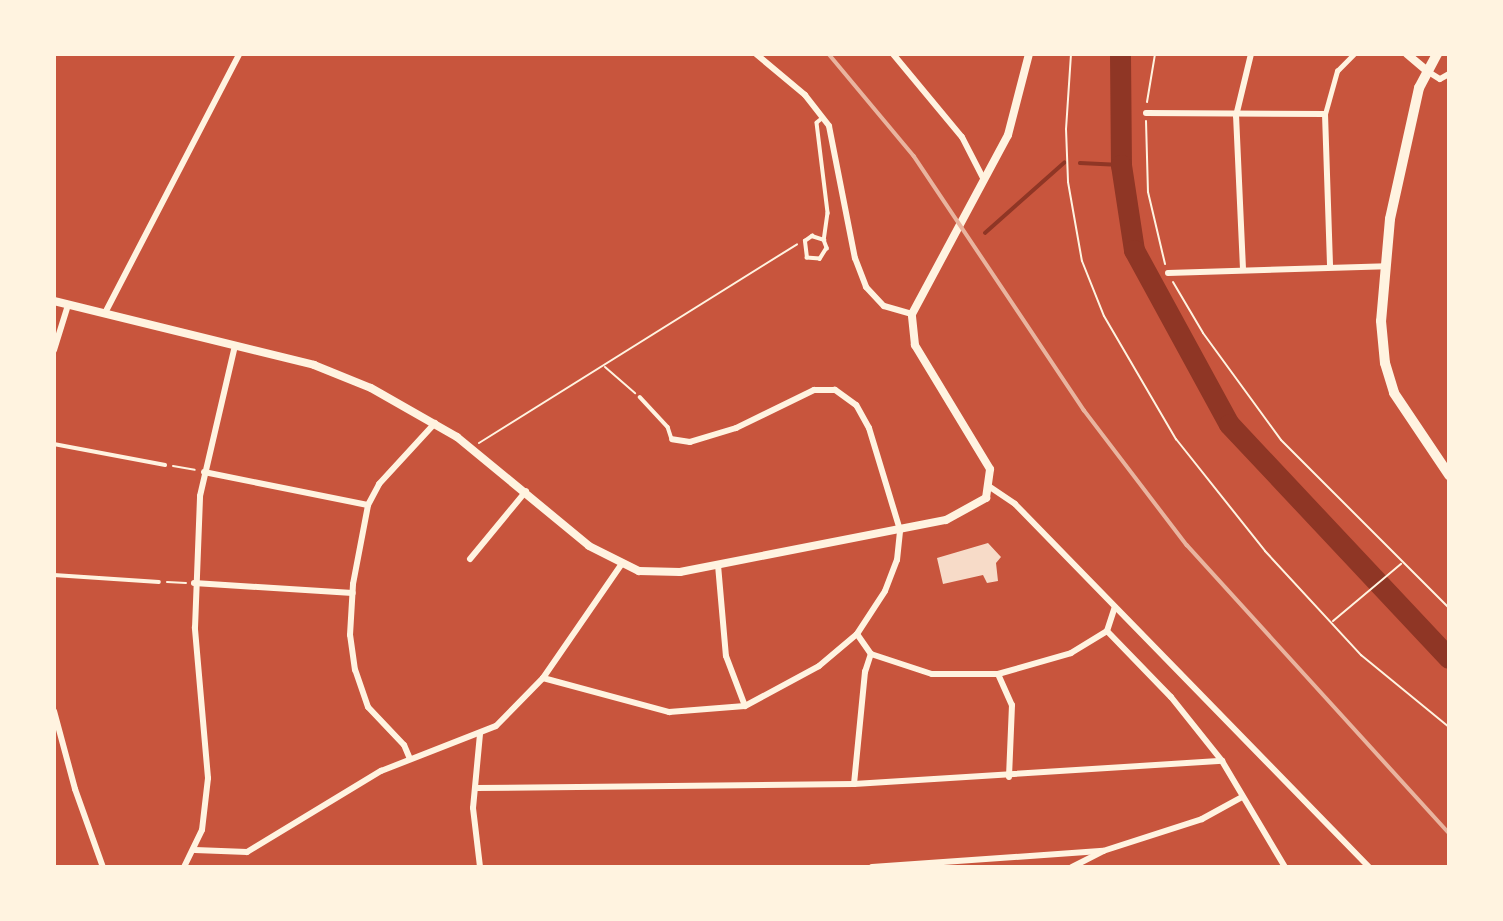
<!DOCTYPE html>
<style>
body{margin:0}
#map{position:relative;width:1503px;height:921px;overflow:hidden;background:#c8553d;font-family:Ubuntu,sans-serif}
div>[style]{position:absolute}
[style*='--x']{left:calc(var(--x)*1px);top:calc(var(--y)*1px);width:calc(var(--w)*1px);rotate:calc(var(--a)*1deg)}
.stream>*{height:3.5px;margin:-1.75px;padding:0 1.75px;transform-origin:1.75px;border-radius:1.75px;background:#8f3625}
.river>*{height:21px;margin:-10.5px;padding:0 10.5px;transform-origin:10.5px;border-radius:10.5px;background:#8f3625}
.building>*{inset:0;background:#f7dbc8}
.path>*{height:2px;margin:-1px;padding:0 1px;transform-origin:1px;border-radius:1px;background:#fff3e0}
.service>*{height:3.5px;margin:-1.75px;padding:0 1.75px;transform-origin:1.75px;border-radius:1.75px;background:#fff3e0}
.pedestrian>*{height:4.5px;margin:-2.25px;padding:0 2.25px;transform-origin:2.25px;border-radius:2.25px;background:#fff3e0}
.minor>*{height:6px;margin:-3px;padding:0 3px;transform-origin:3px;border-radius:3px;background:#fff3e0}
.tertiary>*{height:8px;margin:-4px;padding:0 4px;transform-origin:4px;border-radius:4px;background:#fff3e0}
.primary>*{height:10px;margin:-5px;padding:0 5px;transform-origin:5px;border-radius:5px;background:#fff3e0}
.rail>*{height:3.5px;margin:-1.75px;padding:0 1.75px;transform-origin:1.75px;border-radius:1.75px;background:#e9b49f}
span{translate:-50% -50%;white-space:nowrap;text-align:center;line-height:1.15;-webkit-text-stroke:6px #fff3e0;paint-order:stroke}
.frame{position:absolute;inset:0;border:56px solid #fff3e0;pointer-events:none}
</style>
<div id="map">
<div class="stream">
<i style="--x:1080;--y:163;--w:41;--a:2.8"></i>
<i style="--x:985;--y:233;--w:106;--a:-41.5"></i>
</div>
<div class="river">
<i style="--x:1120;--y:54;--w:111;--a:89.5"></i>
<i style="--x:1121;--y:165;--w:86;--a:81.3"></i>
<i style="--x:1134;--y:250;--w:198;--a:61.4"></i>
<i style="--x:1229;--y:424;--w:321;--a:46.8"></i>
</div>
<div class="building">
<i style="clip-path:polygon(988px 543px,1001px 557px,996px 563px,998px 581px,987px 583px,983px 575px,943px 584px,937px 558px)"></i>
</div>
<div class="path">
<i style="--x:1071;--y:54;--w:75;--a:93.8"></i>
<i style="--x:1066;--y:129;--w:53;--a:87.8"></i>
<i style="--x:1068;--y:182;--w:80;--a:80"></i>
<i style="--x:1082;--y:261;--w:59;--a:68.2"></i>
<i style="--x:1104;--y:316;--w:143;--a:59.7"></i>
<i style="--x:1176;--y:439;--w:143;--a:51.5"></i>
<i style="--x:1265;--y:551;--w:142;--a:47.3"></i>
<i style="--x:1361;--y:655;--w:114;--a:39.3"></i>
<i style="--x:1147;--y:102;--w:49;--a:-80.5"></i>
<i style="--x:1146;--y:121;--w:71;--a:88.4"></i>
<i style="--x:1148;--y:192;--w:74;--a:76.7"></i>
<i style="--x:1173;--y:282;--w:59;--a:59.5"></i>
<i style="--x:1203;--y:333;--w:132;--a:53.9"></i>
<i style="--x:1281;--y:440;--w:238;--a:45"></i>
<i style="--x:605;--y:367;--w:40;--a:41"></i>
<i style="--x:479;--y:443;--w:375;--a:-32"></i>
<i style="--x:173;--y:466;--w:22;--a:10"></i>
<i style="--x:167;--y:582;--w:19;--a:3"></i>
<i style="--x:1333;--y:621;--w:89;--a:-40"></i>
</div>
<div class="service">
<i style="--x:822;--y:119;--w:6;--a:141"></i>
<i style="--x:817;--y:123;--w:91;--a:83"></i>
<i style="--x:828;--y:213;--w:27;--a:98"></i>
<i style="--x:824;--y:240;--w:9;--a:69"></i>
<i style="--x:827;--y:248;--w:13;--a:122"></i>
<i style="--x:820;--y:259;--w:13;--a:-176"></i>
<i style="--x:807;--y:258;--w:17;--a:-97"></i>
<i style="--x:805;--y:241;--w:9;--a:-36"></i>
<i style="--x:812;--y:236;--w:13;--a:18"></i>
<i style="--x:640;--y:397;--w:41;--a:47"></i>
<i style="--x:668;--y:427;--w:13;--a:72"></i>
<i style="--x:54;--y:444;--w:113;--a:10.7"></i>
<i style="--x:54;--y:575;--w:105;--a:3.8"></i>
</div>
<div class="pedestrian">
<i style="--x:1325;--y:114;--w:45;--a:-74.4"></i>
<i style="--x:1337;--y:71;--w:24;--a:-45"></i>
</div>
<div class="minor">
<i style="--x:756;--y:54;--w:64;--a:39.9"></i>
<i style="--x:805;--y:95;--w:39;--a:52"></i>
<i style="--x:829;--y:126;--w:135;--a:78.9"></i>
<i style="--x:855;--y:258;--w:31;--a:69"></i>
<i style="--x:866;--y:287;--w:26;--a:47"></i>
<i style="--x:884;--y:306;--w:29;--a:16"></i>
<i style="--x:893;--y:54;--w:108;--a:50.3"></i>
<i style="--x:962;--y:137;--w:48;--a:62.9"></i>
<i style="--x:1427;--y:71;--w:15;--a:32"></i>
<i style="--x:1440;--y:79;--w:10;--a:-29"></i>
<i style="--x:1146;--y:113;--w:179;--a:0.3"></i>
<i style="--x:1325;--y:114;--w:153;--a:88.1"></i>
<i style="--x:1243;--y:269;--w:153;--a:-92.6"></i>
<i style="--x:1236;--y:116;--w:64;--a:-76.4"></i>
<i style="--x:1168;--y:273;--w:218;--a:-1.8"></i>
<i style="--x:105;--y:313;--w:292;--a:-62.6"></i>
<i style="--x:54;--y:350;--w:47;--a:-72.7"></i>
<i style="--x:204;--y:472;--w:167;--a:11.4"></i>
<i style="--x:990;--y:487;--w:30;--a:34"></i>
<i style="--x:1015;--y:504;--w:507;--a:45.72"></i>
<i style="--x:470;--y:559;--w:88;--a:-50.5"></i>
<i style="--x:718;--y:565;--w:91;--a:85"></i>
<i style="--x:726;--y:656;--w:53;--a:69.2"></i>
<i style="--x:194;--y:583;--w:159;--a:3.6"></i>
<i style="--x:1107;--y:631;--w:92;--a:45.9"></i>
<i style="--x:1171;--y:697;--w:82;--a:51.4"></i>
<i style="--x:1222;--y:761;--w:123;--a:59.3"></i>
<i style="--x:1107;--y:631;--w:25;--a:-72"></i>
<i style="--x:857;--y:634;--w:24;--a:55"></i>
<i style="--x:871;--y:654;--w:64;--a:18.2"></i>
<i style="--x:932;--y:674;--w:66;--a:0"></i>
<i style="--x:998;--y:674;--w:76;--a:-16"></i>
<i style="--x:1071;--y:653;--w:42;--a:-31.4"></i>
<i style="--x:998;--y:674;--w:34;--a:66"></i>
<i style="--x:1012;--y:705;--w:72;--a:92.4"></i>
<i style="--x:543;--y:678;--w:131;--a:15.1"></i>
<i style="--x:669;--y:712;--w:76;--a:-4.5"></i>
<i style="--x:745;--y:706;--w:84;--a:-28.4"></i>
<i style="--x:819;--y:666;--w:50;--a:-40.1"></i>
<i style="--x:857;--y:634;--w:51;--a:-56.9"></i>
<i style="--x:885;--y:591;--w:33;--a:-69"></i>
<i style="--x:897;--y:560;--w:30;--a:-84"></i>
<i style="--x:900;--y:530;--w:107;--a:-106.9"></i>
<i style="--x:869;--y:428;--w:26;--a:-119"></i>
<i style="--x:856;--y:405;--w:26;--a:-144"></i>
<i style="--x:835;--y:390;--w:21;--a:180"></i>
<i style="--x:814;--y:390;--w:87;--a:154"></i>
<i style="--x:736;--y:428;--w:48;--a:163.1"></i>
<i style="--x:690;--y:442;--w:18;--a:-171"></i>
<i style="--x:54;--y:711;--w:81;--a:74.9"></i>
<i style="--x:75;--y:789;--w:83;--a:70.3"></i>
<i style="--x:480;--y:734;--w:74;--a:95.4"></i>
<i style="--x:473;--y:808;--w:59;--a:83.2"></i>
<i style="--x:410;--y:759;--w:15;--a:-113"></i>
<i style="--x:404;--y:745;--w:52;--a:-133.5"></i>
<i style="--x:368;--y:707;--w:39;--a:-109"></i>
<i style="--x:355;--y:670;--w:35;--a:-98"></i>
<i style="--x:350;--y:635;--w:51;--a:-86.6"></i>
<i style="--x:353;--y:584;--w:80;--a:-79.2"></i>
<i style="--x:368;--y:505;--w:24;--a:-62"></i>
<i style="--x:379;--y:484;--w:83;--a:-47.4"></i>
<i style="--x:854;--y:784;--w:113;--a:-84.4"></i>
<i style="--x:865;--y:672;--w:19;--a:-72"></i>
<i style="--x:476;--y:788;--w:378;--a:-0.6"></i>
<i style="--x:854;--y:784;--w:369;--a:-3.6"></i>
<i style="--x:195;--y:850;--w:52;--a:2.2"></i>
<i style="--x:247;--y:852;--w:157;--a:-31.2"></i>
<i style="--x:381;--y:771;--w:123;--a:-21.4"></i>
<i style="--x:496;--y:726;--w:67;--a:-45.6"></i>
<i style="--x:543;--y:678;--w:137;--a:-55.4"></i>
<i style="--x:184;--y:867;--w:41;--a:-64.1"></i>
<i style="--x:202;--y:830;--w:52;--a:-83.4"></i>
<i style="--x:208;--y:778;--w:151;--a:-95"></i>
<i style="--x:195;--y:628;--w:132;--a:-87.8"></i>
<i style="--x:200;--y:496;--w:155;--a:-76.9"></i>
<i style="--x:872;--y:867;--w:232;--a:-4"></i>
<i style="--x:1072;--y:867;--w:35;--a:-27"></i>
<i style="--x:1103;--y:851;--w:104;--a:-17.9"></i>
<i style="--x:1202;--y:819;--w:46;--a:-28.8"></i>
</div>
<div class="tertiary">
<i style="--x:1407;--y:54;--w:25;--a:40"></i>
<i style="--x:54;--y:301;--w:268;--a:13.8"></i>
<i style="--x:314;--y:365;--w:61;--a:22"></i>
<i style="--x:371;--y:388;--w:99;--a:29.7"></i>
<i style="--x:457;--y:437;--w:171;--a:39.5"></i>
<i style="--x:589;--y:546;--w:56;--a:26.6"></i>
<i style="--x:639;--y:571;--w:41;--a:1.4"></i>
<i style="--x:680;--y:572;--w:271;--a:-11.1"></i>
<i style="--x:946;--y:520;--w:46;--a:-28.8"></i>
<i style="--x:986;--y:498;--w:29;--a:-82"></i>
<i style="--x:990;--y:469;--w:145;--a:-121.2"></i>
<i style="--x:915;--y:345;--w:31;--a:-96"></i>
<i style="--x:912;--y:314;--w:203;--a:-61.8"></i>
<i style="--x:1008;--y:135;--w:84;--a:-75.5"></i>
</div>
<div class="primary">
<i style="--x:1437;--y:54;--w:38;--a:118"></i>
<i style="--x:1419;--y:88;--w:134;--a:102.5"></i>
<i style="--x:1390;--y:219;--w:102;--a:95"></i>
<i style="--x:1381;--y:321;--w:42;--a:84.6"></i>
<i style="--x:1385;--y:363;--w:31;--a:73"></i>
<i style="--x:1394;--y:393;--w:99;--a:56.1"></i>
</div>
<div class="rail">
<i style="--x:829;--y:54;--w:133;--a:50.2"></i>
<i style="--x:914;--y:156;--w:306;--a:56.2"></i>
<i style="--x:1084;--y:410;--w:170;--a:52.7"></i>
<i style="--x:1187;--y:545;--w:389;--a:47.7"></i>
</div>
<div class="frame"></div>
</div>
